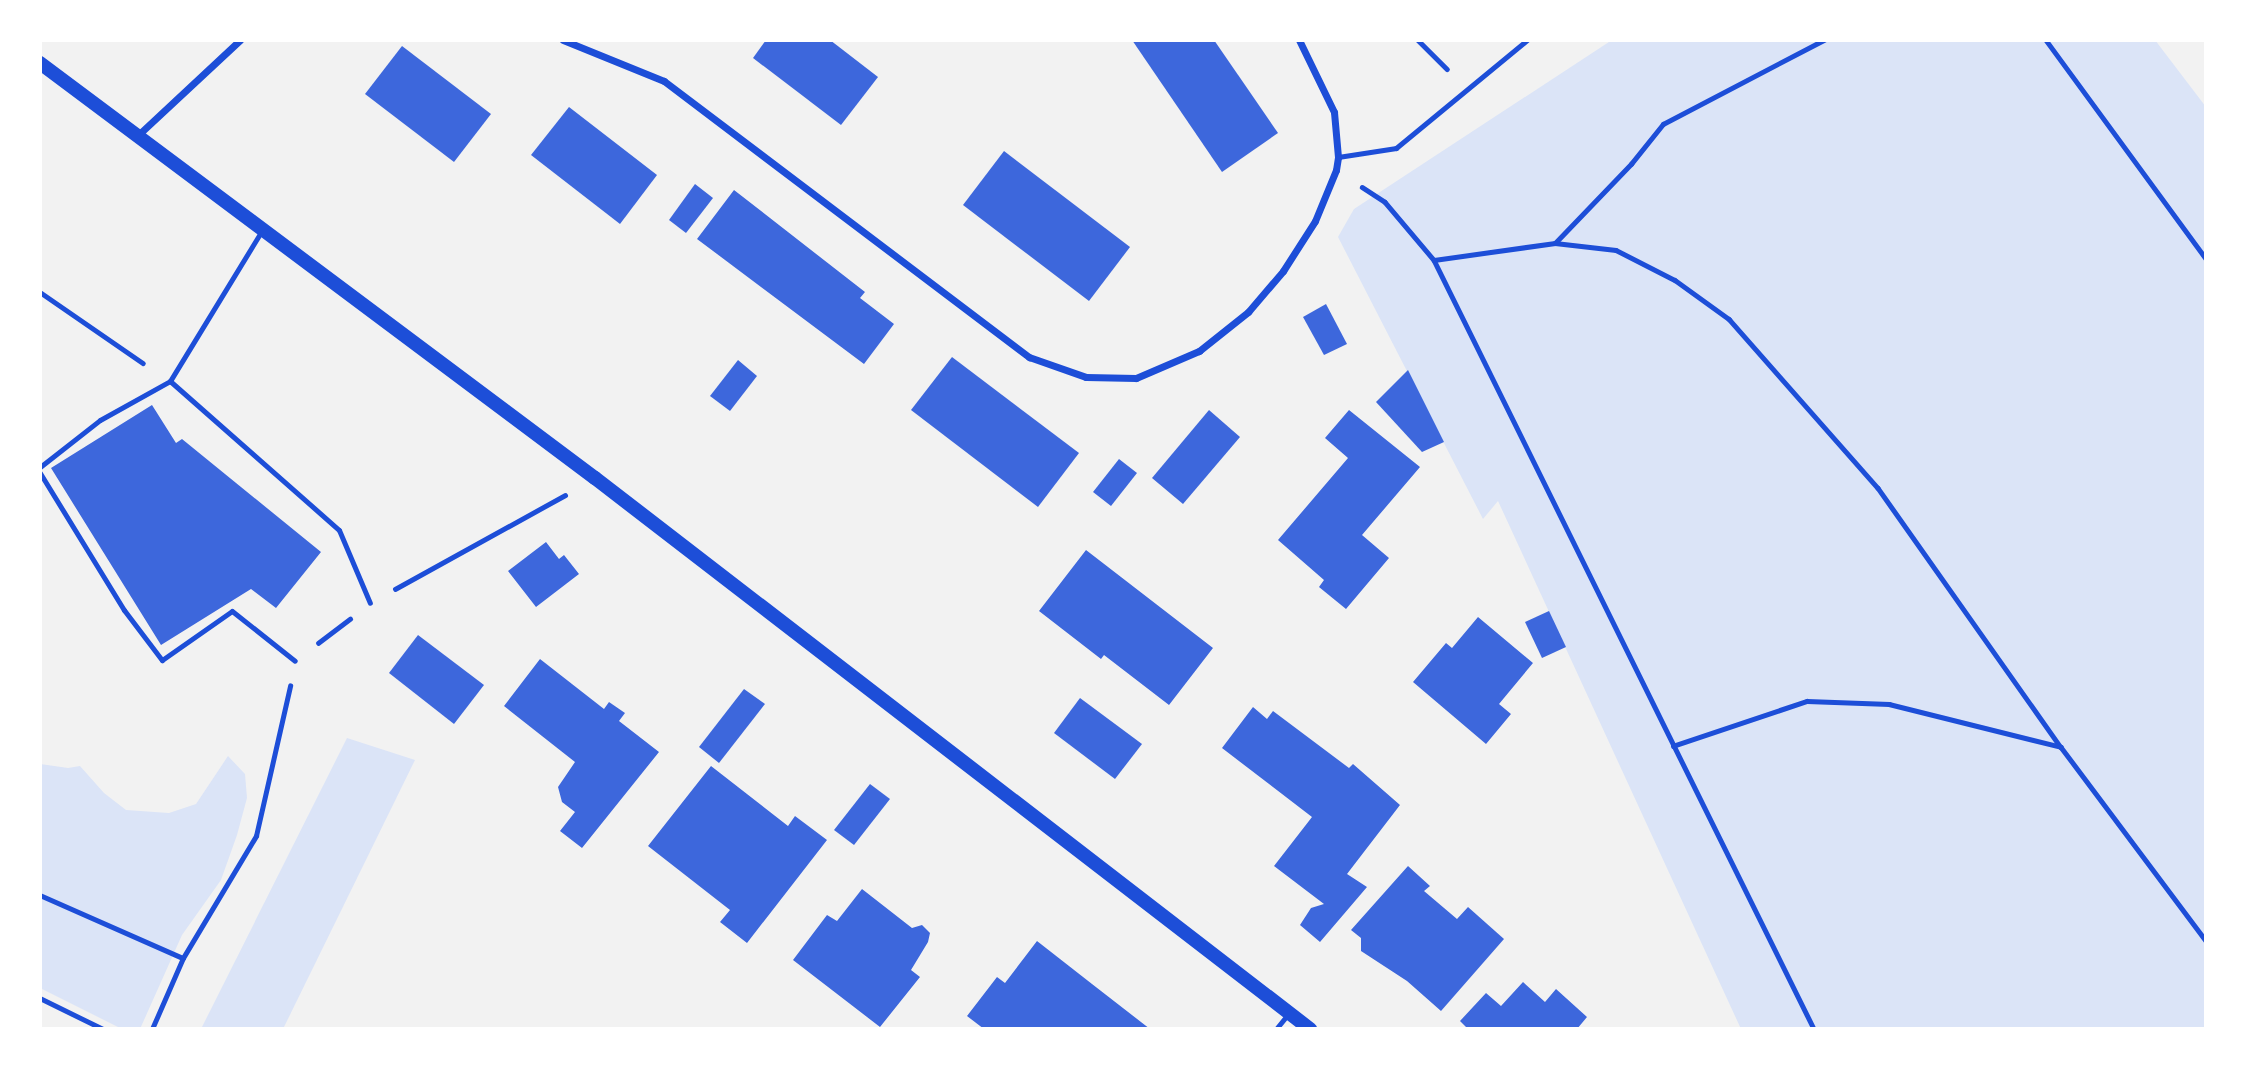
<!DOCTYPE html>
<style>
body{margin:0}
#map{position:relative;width:2246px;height:1069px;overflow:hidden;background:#f2f2f2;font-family:"Asap Condensed",sans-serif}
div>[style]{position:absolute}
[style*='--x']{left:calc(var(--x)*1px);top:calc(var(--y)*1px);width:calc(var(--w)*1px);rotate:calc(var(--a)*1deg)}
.green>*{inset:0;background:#dbe4f7}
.building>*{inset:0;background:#3d67dc}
.path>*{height:4.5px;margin:-2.25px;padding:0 2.25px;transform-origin:2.25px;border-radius:2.25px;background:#1d4ed8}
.service>*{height:5px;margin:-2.5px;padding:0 2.5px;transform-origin:2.5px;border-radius:2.5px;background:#1d4ed8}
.minor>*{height:7px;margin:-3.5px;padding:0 3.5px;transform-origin:3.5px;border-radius:3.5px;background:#1d4ed8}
.secondary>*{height:14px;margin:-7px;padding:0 7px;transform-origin:7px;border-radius:7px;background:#1d4ed8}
span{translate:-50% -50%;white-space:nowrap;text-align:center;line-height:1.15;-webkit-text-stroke:7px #fff;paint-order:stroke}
.frame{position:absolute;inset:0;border:42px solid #fff;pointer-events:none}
</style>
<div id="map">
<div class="green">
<i style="clip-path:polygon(1612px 40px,2155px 40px,2206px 107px,2206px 1029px,1741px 1029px,1498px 501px,1483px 519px,1338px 237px,1354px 209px)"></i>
<i style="clip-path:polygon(347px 738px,415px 760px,283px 1029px,201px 1029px)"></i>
<i style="clip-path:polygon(228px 756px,245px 774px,247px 798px,237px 835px,221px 880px,182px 935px,140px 1029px,122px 1029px,40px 988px,40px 764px,68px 768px,80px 766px,104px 793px,126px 810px,169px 813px,196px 804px)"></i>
</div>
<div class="building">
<i style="clip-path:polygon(766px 40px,830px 40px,878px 77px,841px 125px,753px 58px)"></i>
<i style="clip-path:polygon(1132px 40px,1214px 40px,1278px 133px,1222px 172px)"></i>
<i style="clip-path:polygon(402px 46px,491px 114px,454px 162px,365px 94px)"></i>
<i style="clip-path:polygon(569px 107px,657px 175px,620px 224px,531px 155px)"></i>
<i style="clip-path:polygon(1004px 151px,1130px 247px,1089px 301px,963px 205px)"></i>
<i style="clip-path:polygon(695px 184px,713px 198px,686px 233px,669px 220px)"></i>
<i style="clip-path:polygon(734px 190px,865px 292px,860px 298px,894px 324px,864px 364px,697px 239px)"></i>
<i style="clip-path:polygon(1326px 304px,1347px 344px,1324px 355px,1303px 317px)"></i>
<i style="clip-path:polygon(952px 357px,1079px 453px,1038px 507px,911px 410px)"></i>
<i style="clip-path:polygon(738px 360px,757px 376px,730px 411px,710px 396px)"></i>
<i style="clip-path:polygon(1408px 370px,1444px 442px,1422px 452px,1376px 402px)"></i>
<i style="clip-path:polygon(152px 405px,176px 443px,182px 439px,321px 552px,276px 608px,251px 589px,161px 645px,51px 468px)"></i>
<i style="clip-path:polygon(1209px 410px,1240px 437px,1183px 504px,1152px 478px)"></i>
<i style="clip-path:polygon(1349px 410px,1420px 467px,1362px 535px,1389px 558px,1346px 609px,1319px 587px,1324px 580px,1278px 540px,1348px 458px,1325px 438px)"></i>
<i style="clip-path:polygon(1119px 459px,1137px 473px,1111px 506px,1093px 492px)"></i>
<i style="clip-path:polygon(546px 542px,559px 559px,564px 555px,579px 574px,536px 607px,508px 571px)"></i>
<i style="clip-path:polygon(1086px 550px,1213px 648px,1169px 705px,1104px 655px,1101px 659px,1039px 611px)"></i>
<i style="clip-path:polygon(1549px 611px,1566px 647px,1542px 658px,1525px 622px)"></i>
<i style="clip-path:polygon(1478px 617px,1533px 663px,1499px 704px,1511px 714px,1486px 744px,1413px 682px,1446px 643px,1452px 648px)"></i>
<i style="clip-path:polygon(418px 635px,484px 685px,454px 724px,389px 673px)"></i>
<i style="clip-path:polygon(540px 659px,604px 709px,609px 702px,625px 713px,619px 721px,659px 752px,582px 848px,560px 831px,575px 812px,562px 802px,558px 787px,575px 762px,504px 706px)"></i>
<i style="clip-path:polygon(744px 689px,765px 704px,719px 763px,699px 747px)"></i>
<i style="clip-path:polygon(1080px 698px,1142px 744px,1115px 779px,1054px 733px)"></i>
<i style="clip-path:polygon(1253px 707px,1267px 719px,1273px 711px,1349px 768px,1353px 764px,1400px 805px,1347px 874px,1367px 887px,1320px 942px,1300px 925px,1311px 908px,1324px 904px,1274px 866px,1312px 817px,1222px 748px)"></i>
<i style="clip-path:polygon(711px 766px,788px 826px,795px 816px,827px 840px,747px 943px,720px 922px,730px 910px,648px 846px)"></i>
<i style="clip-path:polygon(870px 784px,890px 799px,854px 845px,834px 830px)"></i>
<i style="clip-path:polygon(1408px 866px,1430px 886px,1424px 891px,1457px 919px,1468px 907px,1504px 939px,1441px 1011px,1407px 981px,1361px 951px,1361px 938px,1351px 930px)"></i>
<i style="clip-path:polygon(862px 889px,912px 928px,922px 925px,930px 933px,928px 942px,911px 970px,920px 977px,880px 1027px,793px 960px,827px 915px,837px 921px)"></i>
<i style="clip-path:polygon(1037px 941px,1092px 984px,1150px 1029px,984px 1029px,967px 1016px,997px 977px,1005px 983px)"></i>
<i style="clip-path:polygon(1523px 982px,1545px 1002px,1556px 989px,1587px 1017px,1577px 1029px,1468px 1029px,1460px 1021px,1486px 993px,1501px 1006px)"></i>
</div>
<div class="path">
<i style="--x:1418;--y:40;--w:41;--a:45"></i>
<i style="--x:2046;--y:40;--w:271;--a:53.8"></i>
<i style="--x:1362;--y:187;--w:27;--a:33"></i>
<i style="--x:1385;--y:202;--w:76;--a:49.8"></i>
<i style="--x:1434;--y:260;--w:858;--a:63.7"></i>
<i style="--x:1555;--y:243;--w:110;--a:-46.1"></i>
<i style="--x:1631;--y:164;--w:51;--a:-51.3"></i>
<i style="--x:1663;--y:124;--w:182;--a:-27.6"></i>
<i style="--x:1434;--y:260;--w:122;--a:-8"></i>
<i style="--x:1555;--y:243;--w:61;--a:6.5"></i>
<i style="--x:1616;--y:250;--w:66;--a:27"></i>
<i style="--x:1675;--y:280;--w:67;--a:35.8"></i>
<i style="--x:1729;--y:319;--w:225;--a:48.6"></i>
<i style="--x:1878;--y:488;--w:317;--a:54.8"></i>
<i style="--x:2061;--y:747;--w:242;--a:53.2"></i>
<i style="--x:40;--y:292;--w:125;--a:34.6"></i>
<i style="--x:395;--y:589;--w:194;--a:-28.9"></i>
<i style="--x:318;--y:643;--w:40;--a:-37"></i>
<i style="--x:1673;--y:746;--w:141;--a:-18.6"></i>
<i style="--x:1807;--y:701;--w:82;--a:2.1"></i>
<i style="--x:1889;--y:704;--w:177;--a:14"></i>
<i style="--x:40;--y:895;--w:156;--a:23.8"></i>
<i style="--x:40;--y:998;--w:70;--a:26.2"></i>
<i style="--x:152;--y:1029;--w:77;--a:-66.4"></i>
<i style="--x:183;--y:958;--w:142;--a:-59.1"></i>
<i style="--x:256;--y:836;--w:154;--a:-77.2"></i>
</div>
<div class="service">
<i style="--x:1338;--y:157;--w:59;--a:-8.8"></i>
<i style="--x:1396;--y:148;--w:170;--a:-39.5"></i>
<i style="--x:261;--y:232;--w:175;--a:121.4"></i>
<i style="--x:170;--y:381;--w:225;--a:41.4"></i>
<i style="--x:339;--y:530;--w:79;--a:67"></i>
<i style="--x:40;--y:467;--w:76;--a:-38.1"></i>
<i style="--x:100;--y:420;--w:80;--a:-29.1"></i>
<i style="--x:40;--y:473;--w:161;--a:58.5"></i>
<i style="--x:124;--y:610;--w:63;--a:52.8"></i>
<i style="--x:162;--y:660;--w:85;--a:-35"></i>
<i style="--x:232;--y:611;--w:80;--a:38.4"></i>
<i style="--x:1276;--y:1029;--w:19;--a:-51"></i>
</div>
<div class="minor">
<i style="--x:563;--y:40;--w:109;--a:22.1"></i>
<i style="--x:664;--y:81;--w:458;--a:37.1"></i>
<i style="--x:1029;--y:357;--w:60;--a:19.3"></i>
<i style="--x:1086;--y:377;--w:50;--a:1.1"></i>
<i style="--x:1136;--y:378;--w:69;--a:-23.2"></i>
<i style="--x:1199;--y:351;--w:63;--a:-38.5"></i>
<i style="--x:1248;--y:312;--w:54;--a:-49.5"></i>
<i style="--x:1283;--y:271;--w:59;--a:-57.4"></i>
<i style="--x:1315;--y:221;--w:55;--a:-67.6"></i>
<i style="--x:1336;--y:170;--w:13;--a:-81"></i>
<i style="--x:1338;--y:157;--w:45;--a:-95.1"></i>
<i style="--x:1334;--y:112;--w:80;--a:-115.9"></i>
<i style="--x:137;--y:136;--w:141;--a:-43"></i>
</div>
<div class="secondary">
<i style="--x:40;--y:63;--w:693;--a:36.79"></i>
<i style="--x:595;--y:478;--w:903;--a:37.62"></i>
</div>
<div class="frame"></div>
</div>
